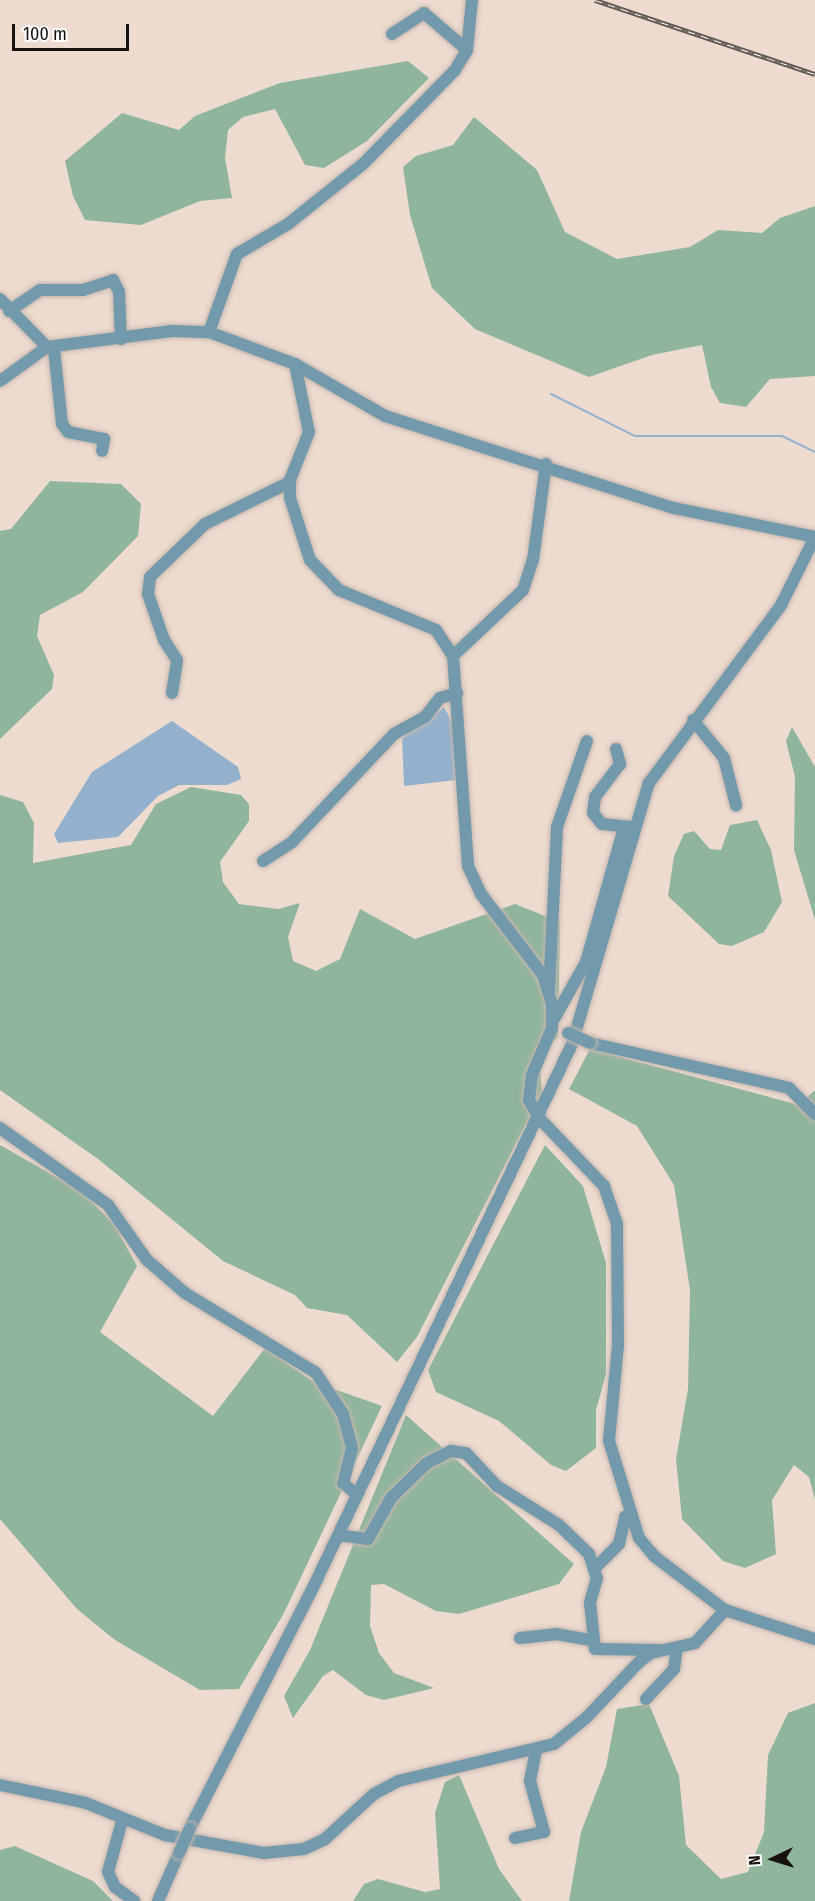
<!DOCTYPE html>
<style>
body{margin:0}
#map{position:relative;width:815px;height:1901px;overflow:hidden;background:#eddbd0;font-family:"Fira Sans Condensed",sans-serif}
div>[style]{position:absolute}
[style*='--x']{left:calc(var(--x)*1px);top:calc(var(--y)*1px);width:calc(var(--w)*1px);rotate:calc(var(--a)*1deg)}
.forest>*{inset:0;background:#90b59d}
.water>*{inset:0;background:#93b1cd}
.stream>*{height:2px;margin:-1px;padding:0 1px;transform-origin:1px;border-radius:1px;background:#93b1cd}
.roads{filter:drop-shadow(0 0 2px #c6b7ad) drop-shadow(0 0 2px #c6b7ad)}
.minor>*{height:12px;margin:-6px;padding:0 6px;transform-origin:6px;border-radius:6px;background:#739aac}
.rail>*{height:4.5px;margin-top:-2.25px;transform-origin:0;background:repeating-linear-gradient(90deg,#fff 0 7px,#625952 0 14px);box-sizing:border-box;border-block:2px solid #625952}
.bridges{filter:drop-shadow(0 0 2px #c6b7ad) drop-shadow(0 0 2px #c6b7ad)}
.minor-bridge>*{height:12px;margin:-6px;padding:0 6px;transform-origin:6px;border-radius:6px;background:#739aac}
span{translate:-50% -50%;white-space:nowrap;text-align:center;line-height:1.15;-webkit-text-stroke:4.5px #fff;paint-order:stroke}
.north{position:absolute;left:743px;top:1829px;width:60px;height:60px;-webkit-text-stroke:4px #fff;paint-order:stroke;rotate:266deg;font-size:16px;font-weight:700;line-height:24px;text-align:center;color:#17120e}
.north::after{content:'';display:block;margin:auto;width:21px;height:27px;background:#17120e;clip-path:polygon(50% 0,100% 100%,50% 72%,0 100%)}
.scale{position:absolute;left:12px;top:24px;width:117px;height:27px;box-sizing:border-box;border:3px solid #17120e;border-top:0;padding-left:8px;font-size:18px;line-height:21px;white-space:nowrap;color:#17120e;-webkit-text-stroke:4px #fff;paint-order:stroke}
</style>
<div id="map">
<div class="forest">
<i style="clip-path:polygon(408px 61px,429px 78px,367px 141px,324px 168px,305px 165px,275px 109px,243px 117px,228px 130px,225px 158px,232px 198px,200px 201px,141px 225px,85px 220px,73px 196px,65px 161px,122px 113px,179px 130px,195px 116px,280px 83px)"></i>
<i style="clip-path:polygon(474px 117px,537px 170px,565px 232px,617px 259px,690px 247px,718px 230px,762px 233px,780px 218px,815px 206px,815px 376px,770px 379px,746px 407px,720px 403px,711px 387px,702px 345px,652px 355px,589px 377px,475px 329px,432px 288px,410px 215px,403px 167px,416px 156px,453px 145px)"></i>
<i style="clip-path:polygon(50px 481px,121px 484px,141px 504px,138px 536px,83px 592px,40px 615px,37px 636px,54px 675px,52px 689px,0 739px,0 531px,11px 529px)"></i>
<i style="clip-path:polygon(792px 727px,815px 767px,815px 920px,794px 850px,795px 777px,786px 741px)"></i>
<i style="clip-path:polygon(191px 787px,241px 795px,249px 804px,249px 821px,220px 862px,223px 882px,239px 904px,278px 909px,300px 903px,288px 937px,293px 961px,316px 971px,340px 959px,360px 909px,415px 939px,515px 904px,560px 922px,558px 1037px,539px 1054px,542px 1093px,417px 1337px,397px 1362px,347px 1315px,307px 1308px,295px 1295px,223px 1261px,98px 1159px,0 1090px,0 795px,23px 802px,34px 823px,33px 863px,131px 845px,156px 804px)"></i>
<i style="clip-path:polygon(757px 820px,771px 850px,782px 902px,764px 932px,732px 946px,719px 944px,668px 896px,674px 856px,684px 834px,694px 831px,710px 849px,721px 850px,730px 825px)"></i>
<i style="clip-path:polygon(590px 1049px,799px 1105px,815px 1090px,815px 1500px,809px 1477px,794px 1465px,772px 1500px,776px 1554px,745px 1568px,723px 1561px,682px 1519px,676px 1459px,688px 1389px,690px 1290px,674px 1185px,637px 1126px,569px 1089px)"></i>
<i style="clip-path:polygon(0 1145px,81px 1191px,114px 1224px,137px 1266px,100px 1332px,213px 1416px,265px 1348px,314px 1382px,382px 1406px,284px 1613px,239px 1689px,200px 1690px,115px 1640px,77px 1609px,0 1519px)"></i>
<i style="clip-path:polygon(545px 1145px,583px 1186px,606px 1263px,606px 1374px,596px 1410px,596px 1448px,566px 1471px,551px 1465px,499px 1421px,436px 1392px,428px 1370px)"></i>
<i style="clip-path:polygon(406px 1415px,574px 1564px,559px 1584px,459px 1614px,436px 1611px,384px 1584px,371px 1585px,370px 1626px,379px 1653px,394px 1673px,434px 1688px,384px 1700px,366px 1695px,333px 1670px,323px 1676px,293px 1718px,284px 1696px,310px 1650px)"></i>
<i style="clip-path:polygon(815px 1703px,815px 1901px,569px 1901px,581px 1832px,606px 1767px,617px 1709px,649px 1704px,679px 1776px,686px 1845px,721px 1879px,748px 1872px,764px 1832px,768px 1755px,788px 1713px)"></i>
<i style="clip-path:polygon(459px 1775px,499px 1869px,522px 1901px,353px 1901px,364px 1884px,378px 1879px,425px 1892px,440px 1889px,435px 1813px,445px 1782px)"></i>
<i style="clip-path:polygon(15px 1846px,93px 1881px,113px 1901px,0 1901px,0 1850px)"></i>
</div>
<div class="water">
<i style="clip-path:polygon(444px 707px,455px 728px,456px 780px,404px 786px,402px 738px)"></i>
<i style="clip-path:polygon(172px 721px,238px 767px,241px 779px,227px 785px,179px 785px,158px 796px,118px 837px,58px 843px,54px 834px,92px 772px)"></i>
</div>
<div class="stream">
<i style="--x:551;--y:394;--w:94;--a:26.6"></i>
<i style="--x:635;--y:436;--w:147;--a:0"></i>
<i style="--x:782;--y:436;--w:37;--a:26"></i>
</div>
<div class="roads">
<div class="minor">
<i style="--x:392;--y:34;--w:38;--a:-33"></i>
<i style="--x:424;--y:13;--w:57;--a:40.7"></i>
<i style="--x:0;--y:299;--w:67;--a:45.6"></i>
<i style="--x:47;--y:347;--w:126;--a:-7.3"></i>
<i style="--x:172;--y:331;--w:37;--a:2"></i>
<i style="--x:209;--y:332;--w:92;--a:20.4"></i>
<i style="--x:295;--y:364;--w:104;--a:30"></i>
<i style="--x:385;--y:416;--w:303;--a:17.7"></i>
<i style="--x:674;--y:508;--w:144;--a:11.6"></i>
<i style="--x:9;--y:311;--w:37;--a:-34"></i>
<i style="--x:40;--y:290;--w:43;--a:0"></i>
<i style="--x:83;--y:290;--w:32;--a:-18"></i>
<i style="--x:113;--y:280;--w:13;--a:63"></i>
<i style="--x:119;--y:292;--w:47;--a:87.6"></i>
<i style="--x:209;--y:332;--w:83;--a:-70.3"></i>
<i style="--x:237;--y:254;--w:59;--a:-30.5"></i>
<i style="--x:288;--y:224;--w:96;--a:-38.7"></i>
<i style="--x:363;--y:164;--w:132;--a:-45.6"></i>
<i style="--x:455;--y:70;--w:23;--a:-59"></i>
<i style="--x:467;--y:50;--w:50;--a:-84.3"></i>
<i style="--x:54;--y:349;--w:75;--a:83.9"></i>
<i style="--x:62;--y:424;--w:10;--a:53"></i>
<i style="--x:68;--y:432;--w:37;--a:11"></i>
<i style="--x:104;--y:439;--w:12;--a:99"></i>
<i style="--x:295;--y:364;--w:69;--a:78.4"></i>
<i style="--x:309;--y:432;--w:52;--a:111.6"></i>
<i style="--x:290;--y:480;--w:18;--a:90"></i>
<i style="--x:290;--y:498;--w:65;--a:72.1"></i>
<i style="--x:310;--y:560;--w:42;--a:46"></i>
<i style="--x:339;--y:590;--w:105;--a:22.4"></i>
<i style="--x:436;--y:630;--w:31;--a:57"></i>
<i style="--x:453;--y:656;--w:211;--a:85.9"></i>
<i style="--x:468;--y:866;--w:31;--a:65"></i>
<i style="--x:481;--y:894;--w:102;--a:52.6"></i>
<i style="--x:543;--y:975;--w:30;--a:73"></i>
<i style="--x:552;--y:1004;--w:24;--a:90"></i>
<i style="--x:552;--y:1028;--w:51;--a:113.1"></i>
<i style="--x:532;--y:1075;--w:25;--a:97"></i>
<i style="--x:529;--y:1100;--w:21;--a:61"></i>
<i style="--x:539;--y:1118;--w:94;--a:46.3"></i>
<i style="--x:604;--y:1186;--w:39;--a:71"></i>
<i style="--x:617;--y:1223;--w:122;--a:89.5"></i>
<i style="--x:618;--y:1345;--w:96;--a:95.4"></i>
<i style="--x:609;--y:1441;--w:102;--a:72.8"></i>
<i style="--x:639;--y:1538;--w:23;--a:50"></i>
<i style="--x:654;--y:1556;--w:89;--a:37.3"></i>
<i style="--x:725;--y:1610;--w:95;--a:17.9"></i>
<i style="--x:0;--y:381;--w:58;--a:-35.9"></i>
<i style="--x:453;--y:656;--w:96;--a:-43.3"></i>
<i style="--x:523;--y:590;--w:32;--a:-72"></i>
<i style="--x:533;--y:560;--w:97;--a:-82.3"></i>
<i style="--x:172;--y:693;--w:33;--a:-81"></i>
<i style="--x:177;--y:660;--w:24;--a:-123"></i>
<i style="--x:164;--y:640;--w:49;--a:-109.2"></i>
<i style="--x:148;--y:594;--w:17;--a:-83"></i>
<i style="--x:150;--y:577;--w:76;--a:-43.9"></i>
<i style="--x:205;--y:524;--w:95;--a:-26.3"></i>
<i style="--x:693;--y:720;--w:49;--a:50.8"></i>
<i style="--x:724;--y:758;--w:49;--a:75.7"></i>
<i style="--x:616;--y:749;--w:16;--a:75"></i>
<i style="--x:620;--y:764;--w:41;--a:127.1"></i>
<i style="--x:595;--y:797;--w:16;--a:97"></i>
<i style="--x:593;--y:813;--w:14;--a:51"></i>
<i style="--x:602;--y:824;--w:29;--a:6"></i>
<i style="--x:263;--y:861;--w:35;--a:-33"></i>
<i style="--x:292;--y:842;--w:149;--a:-46.6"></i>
<i style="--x:394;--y:734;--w:35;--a:-29"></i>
<i style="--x:425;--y:717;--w:24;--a:-52"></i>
<i style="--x:440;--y:698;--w:18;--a:-16"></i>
<i style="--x:549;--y:991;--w:164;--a:-87.2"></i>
<i style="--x:557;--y:827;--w:91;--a:-70.8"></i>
<i style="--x:554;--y:1019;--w:65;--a:-60.7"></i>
<i style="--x:586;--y:962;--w:139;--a:-74.2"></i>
<i style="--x:590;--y:1043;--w:204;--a:12.7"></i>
<i style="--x:789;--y:1088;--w:37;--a:45"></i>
<i style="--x:0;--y:1128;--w:133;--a:35.5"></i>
<i style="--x:108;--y:1205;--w:67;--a:54.7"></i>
<i style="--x:147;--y:1260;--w:50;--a:41"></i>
<i style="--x:185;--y:1293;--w:153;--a:31.4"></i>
<i style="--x:316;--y:1373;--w:49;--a:56.6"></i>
<i style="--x:343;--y:1414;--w:35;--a:75"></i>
<i style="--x:352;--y:1448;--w:36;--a:104"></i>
<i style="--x:343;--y:1483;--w:17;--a:40"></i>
<i style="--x:338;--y:1535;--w:30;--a:8"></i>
<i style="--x:368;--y:1539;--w:47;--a:-60.7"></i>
<i style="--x:391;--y:1498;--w:50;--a:-44.2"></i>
<i style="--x:427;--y:1463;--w:27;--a:-27"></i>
<i style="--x:451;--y:1451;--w:15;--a:8"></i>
<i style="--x:466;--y:1453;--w:45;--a:46.8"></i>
<i style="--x:497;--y:1486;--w:73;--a:32.2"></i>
<i style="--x:559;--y:1525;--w:42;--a:44"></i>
<i style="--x:589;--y:1554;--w:25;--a:72"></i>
<i style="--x:597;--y:1578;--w:26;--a:106"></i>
<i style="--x:590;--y:1603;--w:46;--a:83.8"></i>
<i style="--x:595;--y:1649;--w:64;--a:0.9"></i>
<i style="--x:595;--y:1568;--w:34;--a:-45"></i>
<i style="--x:619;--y:1544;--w:28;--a:-77"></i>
<i style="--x:625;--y:1517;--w:6;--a:-18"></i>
<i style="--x:520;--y:1638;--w:36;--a:-6"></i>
<i style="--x:556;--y:1634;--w:35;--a:10"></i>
<i style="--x:646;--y:1699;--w:41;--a:-47"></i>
<i style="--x:674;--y:1669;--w:21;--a:-82"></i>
<i style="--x:0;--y:1785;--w:88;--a:11.8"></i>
<i style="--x:86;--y:1803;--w:85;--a:22.1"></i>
<i style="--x:165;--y:1835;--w:101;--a:10.3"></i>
<i style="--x:264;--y:1853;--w:40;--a:-5.7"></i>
<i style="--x:304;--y:1849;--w:23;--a:-25"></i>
<i style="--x:325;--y:1839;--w:67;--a:-42.6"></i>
<i style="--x:374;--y:1794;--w:27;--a:-28"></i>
<i style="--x:398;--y:1781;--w:160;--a:-13.3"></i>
<i style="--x:554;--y:1744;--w:41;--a:-39.1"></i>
<i style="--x:586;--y:1718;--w:77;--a:-46.6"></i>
<i style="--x:639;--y:1662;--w:15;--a:-37"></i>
<i style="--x:651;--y:1653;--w:45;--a:-12.8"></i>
<i style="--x:695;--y:1643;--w:45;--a:-47.7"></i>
<i style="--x:122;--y:1821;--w:53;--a:105.4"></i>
<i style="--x:108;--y:1872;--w:17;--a:65"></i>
<i style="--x:115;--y:1887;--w:24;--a:36"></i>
<i style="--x:190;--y:1828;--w:263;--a:-62.9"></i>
<i style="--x:310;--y:1594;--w:609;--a:-64.53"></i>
<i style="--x:572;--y:1044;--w:272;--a:-73.6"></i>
<i style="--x:649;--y:783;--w:222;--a:-53.4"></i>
<i style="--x:781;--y:605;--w:76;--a:-63.4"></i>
<i style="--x:515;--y:1838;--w:30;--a:-12"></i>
<i style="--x:544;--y:1832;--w:53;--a:-105.4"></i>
<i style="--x:530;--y:1781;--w:32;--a:-79"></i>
<i style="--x:158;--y:1901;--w:52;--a:-66.4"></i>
</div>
</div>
<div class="rail">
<i style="--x:595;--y:0;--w:232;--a:18.6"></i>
</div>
<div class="bridges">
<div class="minor-bridge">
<i style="--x:568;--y:1033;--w:24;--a:24"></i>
<i style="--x:179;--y:1853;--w:27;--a:-66"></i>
</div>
</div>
<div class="north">N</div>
<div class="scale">100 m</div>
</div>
